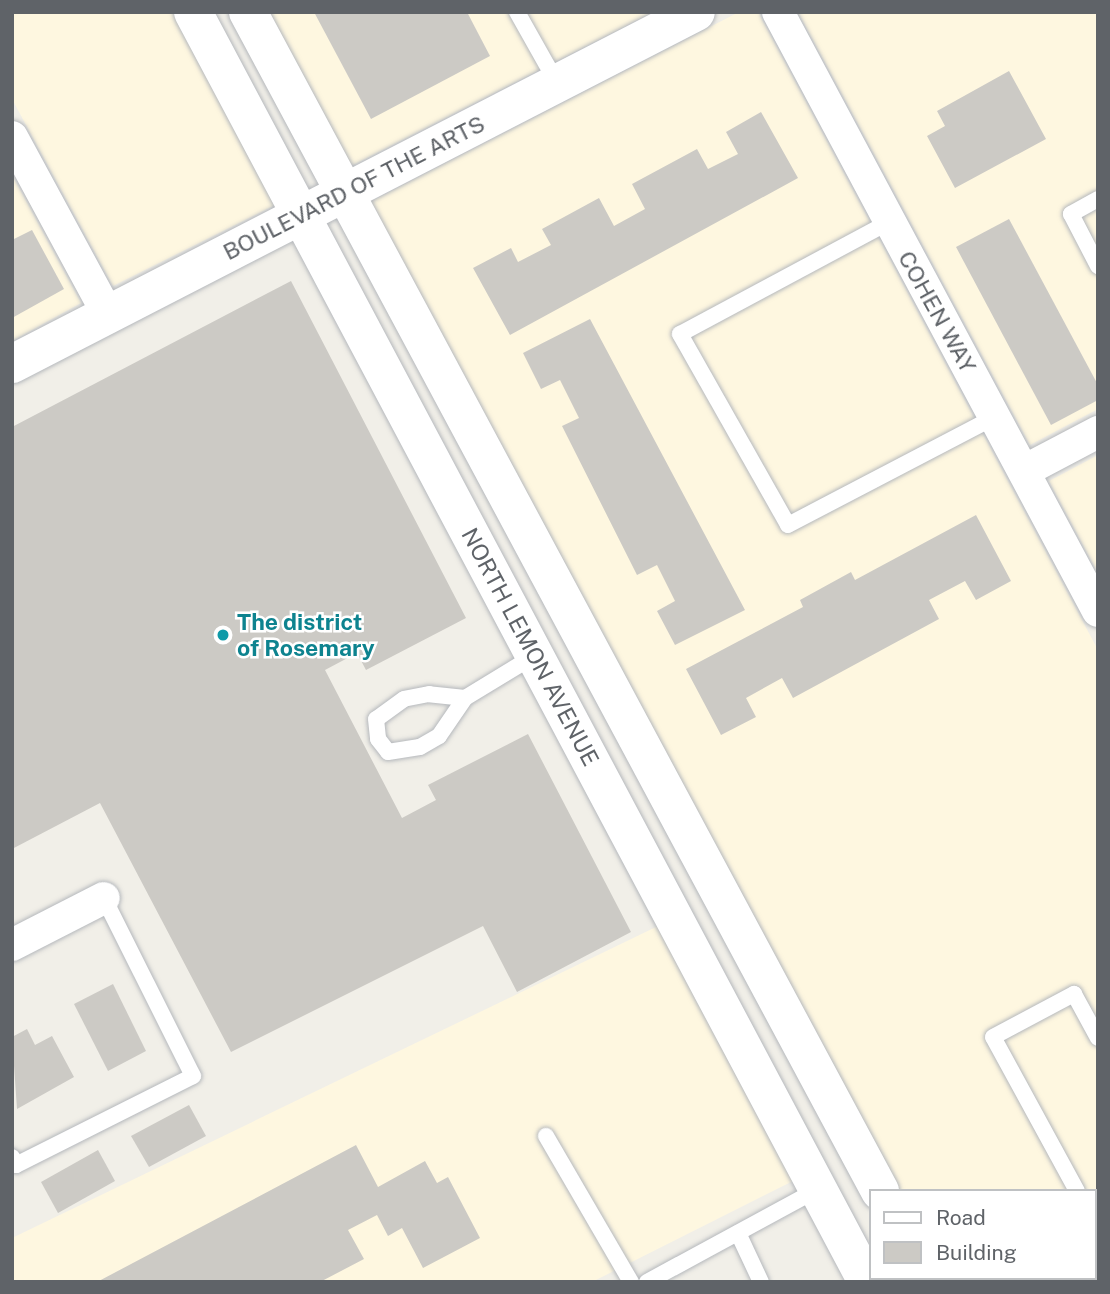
<!DOCTYPE html>
<style>
body{margin:0}
#map{position:relative;width:1110px;height:1294px;overflow:hidden;background:#f1efe8;font-family:"Public Sans",sans-serif}
div>[style]{position:absolute}
[style*='--x']{left:calc(var(--x)*1px);top:calc(var(--y)*1px);width:calc(var(--w)*1px);rotate:calc(var(--a)*1deg)}
.commercial>*{inset:0;background:#fef7e0}
.building>*{inset:0;background:#cccac5}
.roads{filter:drop-shadow(0 0 2px #b5b8bc) drop-shadow(0 0 2px #b5b8bc)}
.lane>*{height:16px;margin:-8px;padding:0 8px;transform-origin:8px;border-radius:8px;background:#fff}
.street>*{height:32px;margin:-16px;padding:0 16px;transform-origin:16px;border-radius:16px;background:#fff}
.secondary>*{height:38px;margin:-19px;padding:0 19px;transform-origin:19px;border-radius:19px;background:#fff}
.dots>*{width:19px;height:19px;translate:-50% -50%;box-sizing:border-box;border:4px solid #fff;border-radius:50%}
span{translate:-50% -50%;white-space:nowrap;text-align:center;line-height:1.15;-webkit-text-stroke:5px #fff;paint-order:stroke}
.street-label{font-size:23px;color:#5f6368}
.culture-label{font-size:23px;color:#0d838f;font-weight:700}
.left{translate:0 -50%;text-align:left}
.frame{position:absolute;inset:0;border:14px solid #5f6368;pointer-events:none}
.legend{position:absolute;left:869px;top:1189px;width:228px;height:91px;box-sizing:border-box;background:#fff;border:2px solid #bfc1c3;margin:0;padding:9px 12px;list-style:none;font-size:21px;color:#5f6368}
.legend li{display:flex;align-items:center;gap:14px;height:35px}
.legend b{width:35px;border:2px solid #bfc1c3}
</style>
<div id="map">
<div class="commercial">
<i style="clip-path:polygon(12px 12px,173px 12px,275px 205px,113px 286px,12px 99px)"></i>
<i style="clip-path:polygon(269px 12px,653px 12px,351px 166px)"></i>
<i style="clip-path:polygon(739px 12px,758px 12px,1098px 650px,1098px 1282px,947px 1282px,1094px 1278px,1094px 1191px,900px 1191px,370px 202px)"></i>
<i style="clip-path:polygon(798px 12px,1098px 12px,1098px 409px,1030px 445px)"></i>
<i style="clip-path:polygon(12px 175px,81px 303px,12px 341px)"></i>
<i style="clip-path:polygon(1098px 455px,1098px 573px,1049px 481px)"></i>
<i style="clip-path:polygon(658px 926px,793px 1181px,592px 1282px,12px 1282px,12px 1238px)"></i>
</div>
<div class="building">
<i style="clip-path:polygon(314px 12px,467px 12px,490px 56px,371px 119px)"></i>
<i style="clip-path:polygon(1009px 71px,1046px 139px,955px 188px,927px 136px,945px 126px,937px 111px)"></i>
<i style="clip-path:polygon(761px 112px,798px 178px,510px 335px,473px 268px,511px 248px,518px 262px,551px 245px,542px 229px,599px 198px,614px 226px,645px 209px,632px 184px,697px 149px,708px 169px,738px 154px,726px 132px)"></i>
<i style="clip-path:polygon(1009px 219px,1098px 385px,1098px 400px,1051px 425px,956px 247px)"></i>
<i style="clip-path:polygon(32px 230px,64px 289px,12px 318px,12px 240px)"></i>
<i style="clip-path:polygon(291px 281px,466px 618px,366px 670px,357px 653px,325px 670px,402px 818px,436px 800px,428px 785px,528px 734px,631px 932px,517px 992px,483px 926px,231px 1052px,100px 803px,12px 849px,12px 427px)"></i>
<i style="clip-path:polygon(590px 319px,745px 610px,675px 645px,657px 611px,675px 601px,657px 565px,637px 575px,562px 426px,579px 418px,560px 380px,541px 389px,523px 353px)"></i>
<i style="clip-path:polygon(976px 515px,1011px 581px,976px 600px,965px 581px,929px 600px,939px 619px,793px 698px,782px 678px,746px 698px,756px 717px,721px 735px,686px 669px,803px 607px,800px 600px,851px 572px,855px 580px)"></i>
<i style="clip-path:polygon(113px 984px,146px 1051px,108px 1071px,74px 1004px)"></i>
<i style="clip-path:polygon(27px 1029px,35px 1045px,52px 1036px,74px 1077px,17px 1109px,12px 1037px)"></i>
<i style="clip-path:polygon(189px 1105px,206px 1136px,149px 1167px,131px 1136px)"></i>
<i style="clip-path:polygon(356px 1145px,378px 1187px,425px 1161px,437px 1183px,448px 1177px,480px 1238px,423px 1268px,402px 1228px,388px 1236px,377px 1215px,348px 1230px,364px 1259px,320px 1282px,97px 1282px)"></i>
<i style="clip-path:polygon(98px 1150px,115px 1181px,58px 1213px,41px 1182px)"></i>
</div>
<div class="roads">
<div class="lane">
<i style="--x:517;--y:12;--w:81;--a:60.6"></i>
<i style="--x:1098;--y:199;--w:31;--a:151"></i>
<i style="--x:1071;--y:214;--w:59;--a:62.6"></i>
<i style="--x:889;--y:222;--w:237;--a:151.8"></i>
<i style="--x:680;--y:334;--w:219;--a:60.5"></i>
<i style="--x:788;--y:525;--w:233;--a:-27.6"></i>
<i style="--x:465;--y:698;--w:36;--a:-174"></i>
<i style="--x:429;--y:694;--w:25;--a:169"></i>
<i style="--x:404;--y:699;--w:34;--a:144"></i>
<i style="--x:376;--y:719;--w:20;--a:84"></i>
<i style="--x:378;--y:739;--w:16;--a:52"></i>
<i style="--x:388;--y:752;--w:32;--a:-9"></i>
<i style="--x:420;--y:747;--w:22;--a:-30"></i>
<i style="--x:439;--y:736;--w:46;--a:-55.6"></i>
<i style="--x:465;--y:698;--w:81;--a:-31.3"></i>
<i style="--x:546;--y:1136;--w:169;--a:59.8"></i>
<i style="--x:12;--y:1157;--w:9;--a:63"></i>
<i style="--x:16;--y:1165;--w:198;--a:-26.7"></i>
<i style="--x:193;--y:1076;--w:199;--a:-116.6"></i>
<i style="--x:1077;--y:1191;--w:175;--a:-118.6"></i>
<i style="--x:993;--y:1037;--w:92;--a:-28"></i>
<i style="--x:1074;--y:994;--w:50;--a:61.4"></i>
<i style="--x:1094;--y:1222;--w:7;--a:56"></i>
<i style="--x:738;--y:1233;--w:54;--a:64.9"></i>
<i style="--x:647;--y:1282;--w:195;--a:-28.5"></i>
</div>
<div class="street">
<i style="--x:778;--y:12;--w:679;--a:61.89"></i>
<i style="--x:12;--y:137;--w:198;--a:61.6"></i>
<i style="--x:1024;--y:471;--w:84;--a:-27.8"></i>
<i style="--x:12;--y:945;--w:103;--a:-27.1"></i>
</div>
<div class="secondary">
<i style="--x:193;--y:12;--w:1438;--a:62.04"></i>
<i style="--x:248;--y:12;--w:1338;--a:61.81"></i>
<i style="--x:12;--y:364;--w:769;--a:-27.23"></i>
<i style="--x:925;--y:1278;--w:4;--a:63"></i>
</div>
</div>
<div class="dots">
<i style="left:223px;top:635px;background:#0f9aa8"></i>
</div>
<div class="street-label">
<span style="left:354px;top:188px;rotate:-27deg">BOULEVARD OF THE ARTS</span>
<span style="left:937px;top:312px;rotate:61deg">COHEN WAY</span>
<span style="left:530px;top:647px;rotate:62deg">NORTH LEMON AVENUE</span>
</div>
<div class="culture-label">
<span class="left" style="left:237px;top:635px">The district<br>of Rosemary</span>
</div>
<div class="frame"></div>
<ul class="legend">
<li><b style="height:9px;background:#fff"></b>Road</li>
<li><b style="height:19px;background:#cccac5"></b>Building</li>
</ul>
</div>
